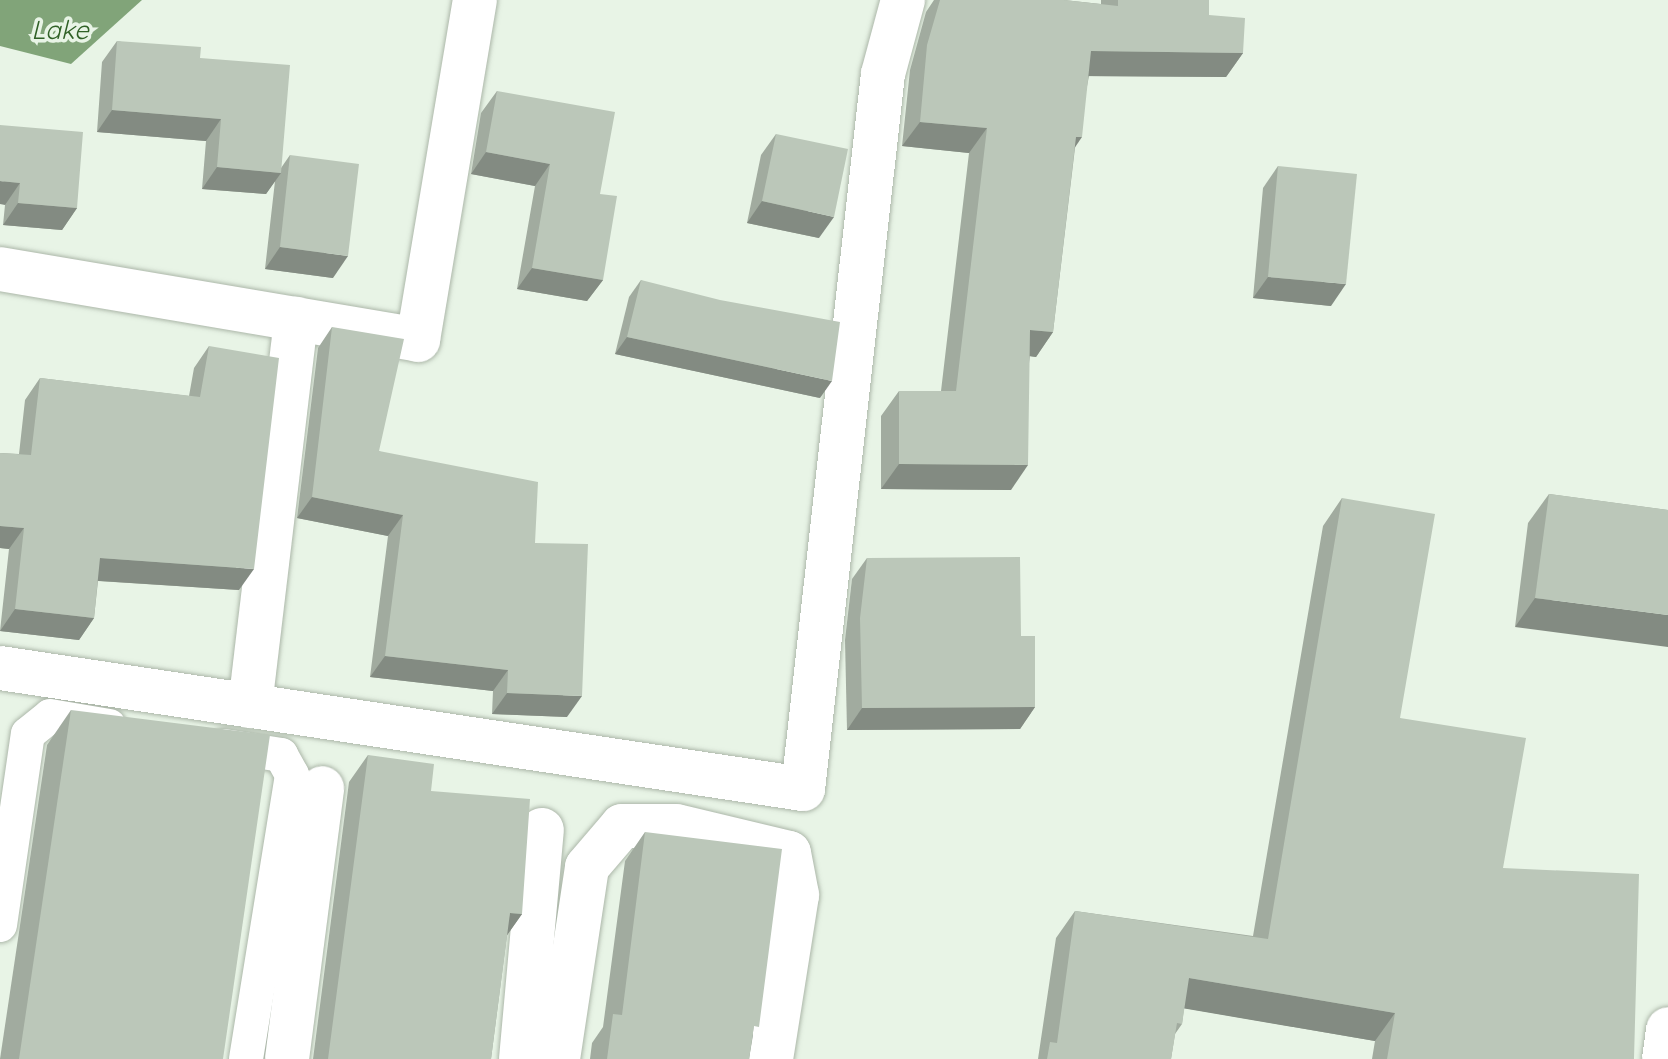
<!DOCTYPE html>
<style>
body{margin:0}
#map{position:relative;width:1668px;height:1059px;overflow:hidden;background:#e8f4e6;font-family:Quicksand,sans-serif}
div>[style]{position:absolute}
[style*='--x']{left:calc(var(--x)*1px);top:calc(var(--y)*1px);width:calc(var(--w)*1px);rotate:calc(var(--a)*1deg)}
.water>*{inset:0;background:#81a479}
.roads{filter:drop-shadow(0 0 2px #acb7a9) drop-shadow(0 0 2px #acb7a9)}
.service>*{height:34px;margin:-17px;padding:0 17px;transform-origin:17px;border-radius:17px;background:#fff}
.minor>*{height:44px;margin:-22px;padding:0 22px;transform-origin:22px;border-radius:22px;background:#fff}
.wall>*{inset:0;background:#a1ab9f}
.shaded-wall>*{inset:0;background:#838b82}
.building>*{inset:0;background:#bbc7b9}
span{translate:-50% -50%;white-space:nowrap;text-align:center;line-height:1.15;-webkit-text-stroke:7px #e8f4e6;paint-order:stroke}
.water-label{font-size:26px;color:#306127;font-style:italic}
</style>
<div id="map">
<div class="water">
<i style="clip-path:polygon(0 0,142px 0,71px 64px,0 46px)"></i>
</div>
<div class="roads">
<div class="service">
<i style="--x:224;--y:746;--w:58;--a:9"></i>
<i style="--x:281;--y:755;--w:23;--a:61"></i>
<i style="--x:292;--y:775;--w:288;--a:99.2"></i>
<i style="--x:0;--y:925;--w:193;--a:-81.7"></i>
<i style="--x:28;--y:734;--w:28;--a:-39"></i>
<i style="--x:50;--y:716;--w:60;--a:9.6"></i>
</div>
<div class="minor">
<i style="--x:0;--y:269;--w:424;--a:9.6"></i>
<i style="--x:418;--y:340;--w:345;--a:-80.5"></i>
<i style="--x:0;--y:668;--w:812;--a:8.57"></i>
<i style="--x:803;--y:789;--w:719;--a:-83.62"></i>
<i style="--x:883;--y:74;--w:77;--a:-74.9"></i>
<i style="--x:250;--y:706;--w:390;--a:-83.2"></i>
<i style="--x:287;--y:1059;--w:273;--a:-82.6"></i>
<i style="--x:521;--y:1059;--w:230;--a:-84.8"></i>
<i style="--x:558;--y:1059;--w:194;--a:-81.4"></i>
<i style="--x:587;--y:867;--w:54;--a:-49.5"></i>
<i style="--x:622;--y:826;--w:54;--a:0"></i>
<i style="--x:676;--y:826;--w:116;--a:13.4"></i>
<i style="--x:789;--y:853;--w:43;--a:79.2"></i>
<i style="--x:797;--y:895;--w:166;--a:99"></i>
<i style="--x:1664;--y:1059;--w:30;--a:-82"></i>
</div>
</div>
<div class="wall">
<i style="clip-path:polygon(934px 0,1064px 0,1101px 4px,1101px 0,1209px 0,1209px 15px,1243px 53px,1226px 77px,1089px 76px,1075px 148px,1053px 332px,1036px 357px,1030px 356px,1011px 490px,881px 489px,881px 416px,899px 391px,941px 391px,969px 153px,902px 146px,910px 70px,926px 12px)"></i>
<i style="clip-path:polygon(117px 41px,200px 58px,281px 168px,290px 155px,333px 278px,265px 269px,275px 181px,266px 194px,202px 189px,206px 141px,97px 132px,102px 62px)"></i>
<i style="clip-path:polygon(497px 91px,600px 194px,603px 280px,587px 301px,517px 289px,535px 186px,471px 174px,481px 113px)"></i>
<i style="clip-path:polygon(0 125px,77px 208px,62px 230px,3px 225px,5px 205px)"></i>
<i style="clip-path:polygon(776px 134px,819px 238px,747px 223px,761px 155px)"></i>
<i style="clip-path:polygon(1278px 166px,1331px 306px,1253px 298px,1263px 188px)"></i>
<i style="clip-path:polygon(641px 280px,820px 398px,615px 354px,629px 297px)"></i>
<i style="clip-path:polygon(332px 327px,379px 451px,535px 543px,567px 717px,492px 714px,493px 691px,370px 677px,388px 536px,297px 518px,318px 348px)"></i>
<i style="clip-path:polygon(209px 346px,239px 590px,98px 581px,94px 618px,79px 640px,0 631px,9px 549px,0 548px,0 453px,19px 454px,25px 400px,40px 378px,189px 396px,194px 368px)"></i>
<i style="clip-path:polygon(1549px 494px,1668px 510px,1515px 627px,1528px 523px)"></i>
<i style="clip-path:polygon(1342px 498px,1400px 718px,1634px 1059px,1372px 1059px,1375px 1041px,1184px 1008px,1182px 1024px,1175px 1034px,1171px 1059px,1038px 1059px,1056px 938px,1075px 911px,1253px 936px,1323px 526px)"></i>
<i style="clip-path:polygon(867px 558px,1021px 636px,1035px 707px,1020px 729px,847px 730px,845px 640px,852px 579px)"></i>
<i style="clip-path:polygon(71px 710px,223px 1059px,0 1059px,47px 745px)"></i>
<i style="clip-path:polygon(368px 755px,431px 791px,522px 914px,507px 935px,491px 1059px,313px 1059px,349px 782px)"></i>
<i style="clip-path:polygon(645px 832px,753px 1035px,749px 1059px,590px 1059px,592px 1043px,603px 1027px,625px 861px)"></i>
</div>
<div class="shaded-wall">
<i style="clip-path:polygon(1091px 51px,1243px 53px,1226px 77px,1074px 76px)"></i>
<i style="clip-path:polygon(112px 110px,221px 119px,206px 141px,97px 132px)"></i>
<i style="clip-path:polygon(920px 122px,987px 128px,969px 153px,902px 146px)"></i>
<i style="clip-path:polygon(1076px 137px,1082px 137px,1065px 162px)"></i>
<i style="clip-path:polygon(486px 152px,550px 164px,535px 186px,471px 174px)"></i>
<i style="clip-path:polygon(217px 167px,281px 173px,266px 194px,202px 189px)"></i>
<i style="clip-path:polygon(0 181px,20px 183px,5px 205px,0 204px)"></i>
<i style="clip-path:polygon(762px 201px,834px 217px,819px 238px,747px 223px)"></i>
<i style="clip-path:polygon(18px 203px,77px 208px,62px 230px,3px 225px)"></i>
<i style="clip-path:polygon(280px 247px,348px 256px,333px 278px,265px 269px)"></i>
<i style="clip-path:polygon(532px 268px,603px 280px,587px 301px,517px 289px)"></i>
<i style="clip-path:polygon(1268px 277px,1346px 284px,1331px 306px,1253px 298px)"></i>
<i style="clip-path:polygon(1030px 330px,1053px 332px,1036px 357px,1013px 354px)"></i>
<i style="clip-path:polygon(627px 337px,832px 381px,820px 398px,615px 354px)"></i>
<i style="clip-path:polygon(899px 464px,1028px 465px,1011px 490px,881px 489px)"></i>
<i style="clip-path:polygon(312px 497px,403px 515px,388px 536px,297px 518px)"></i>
<i style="clip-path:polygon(0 526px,24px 528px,9px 549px,0 548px)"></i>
<i style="clip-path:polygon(100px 558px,254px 569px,239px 590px,85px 580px)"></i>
<i style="clip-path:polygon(1535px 598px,1668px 615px,1668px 647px,1515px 627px)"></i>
<i style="clip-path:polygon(15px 609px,94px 618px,79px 640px,0 631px)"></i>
<i style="clip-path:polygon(385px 656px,508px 670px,493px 691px,370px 677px)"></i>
<i style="clip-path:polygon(507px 693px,582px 696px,567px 717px,492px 714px)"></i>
<i style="clip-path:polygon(1035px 707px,1020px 729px,847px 730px,862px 708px)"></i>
<i style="clip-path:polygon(510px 913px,522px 914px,503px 941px)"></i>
<i style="clip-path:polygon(1189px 978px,1395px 1013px,1375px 1041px,1170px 1006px)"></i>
</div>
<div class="building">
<i style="clip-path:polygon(940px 0,1064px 0,1118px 6px,1118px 0,1209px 0,1209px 15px,1245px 18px,1243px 53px,1091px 51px,1082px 137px,1076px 137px,1053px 332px,1030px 330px,1028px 465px,899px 464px,899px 391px,956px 391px,987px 128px,920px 122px,927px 45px)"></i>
<i style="clip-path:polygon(117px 41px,201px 47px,200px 58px,290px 65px,281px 173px,217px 167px,221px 119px,112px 110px)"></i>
<i style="clip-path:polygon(497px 91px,615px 112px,600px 194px,617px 196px,603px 280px,532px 268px,550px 164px,486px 152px)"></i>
<i style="clip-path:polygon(0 125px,83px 132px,77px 208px,18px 203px,20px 183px,0 181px)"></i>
<i style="clip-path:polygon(776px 134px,848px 149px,834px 217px,762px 201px)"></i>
<i style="clip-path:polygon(290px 155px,359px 164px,348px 256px,280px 247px)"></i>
<i style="clip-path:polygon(1278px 166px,1357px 174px,1346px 284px,1268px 277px)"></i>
<i style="clip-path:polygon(641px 280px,720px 300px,840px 322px,832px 381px,627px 337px)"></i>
<i style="clip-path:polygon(332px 327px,404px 339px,379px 451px,538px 482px,535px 543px,588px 544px,582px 696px,507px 693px,508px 670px,385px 656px,403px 515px,312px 497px)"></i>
<i style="clip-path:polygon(209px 346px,279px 358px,254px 569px,100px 558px,94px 618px,15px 609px,24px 528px,0 526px,0 453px,31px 455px,40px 378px,200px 397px)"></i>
<i style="clip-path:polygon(1549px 494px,1668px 510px,1668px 615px,1535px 598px)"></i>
<i style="clip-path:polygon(1342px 498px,1435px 514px,1400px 718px,1526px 738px,1503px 868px,1639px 874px,1634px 1059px,1387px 1059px,1395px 1013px,1189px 978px,1182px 1024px,1177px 1023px,1171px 1059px,1047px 1059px,1050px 1042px,1057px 1043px,1075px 911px,1268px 939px)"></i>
<i style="clip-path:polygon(1020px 557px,1021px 636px,1035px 636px,1035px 707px,862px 708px,860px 618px,867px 558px)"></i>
<i style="clip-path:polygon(71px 710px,270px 735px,223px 1059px,19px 1059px)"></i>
<i style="clip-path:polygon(368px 755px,434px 764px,431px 791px,530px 799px,522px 914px,510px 913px,491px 1059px,328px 1059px)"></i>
<i style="clip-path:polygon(645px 832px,782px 849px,759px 1027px,754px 1026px,749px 1059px,607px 1059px,613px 1014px,622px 1015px)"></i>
</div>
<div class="water-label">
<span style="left:60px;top:30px">Lake</span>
</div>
</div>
